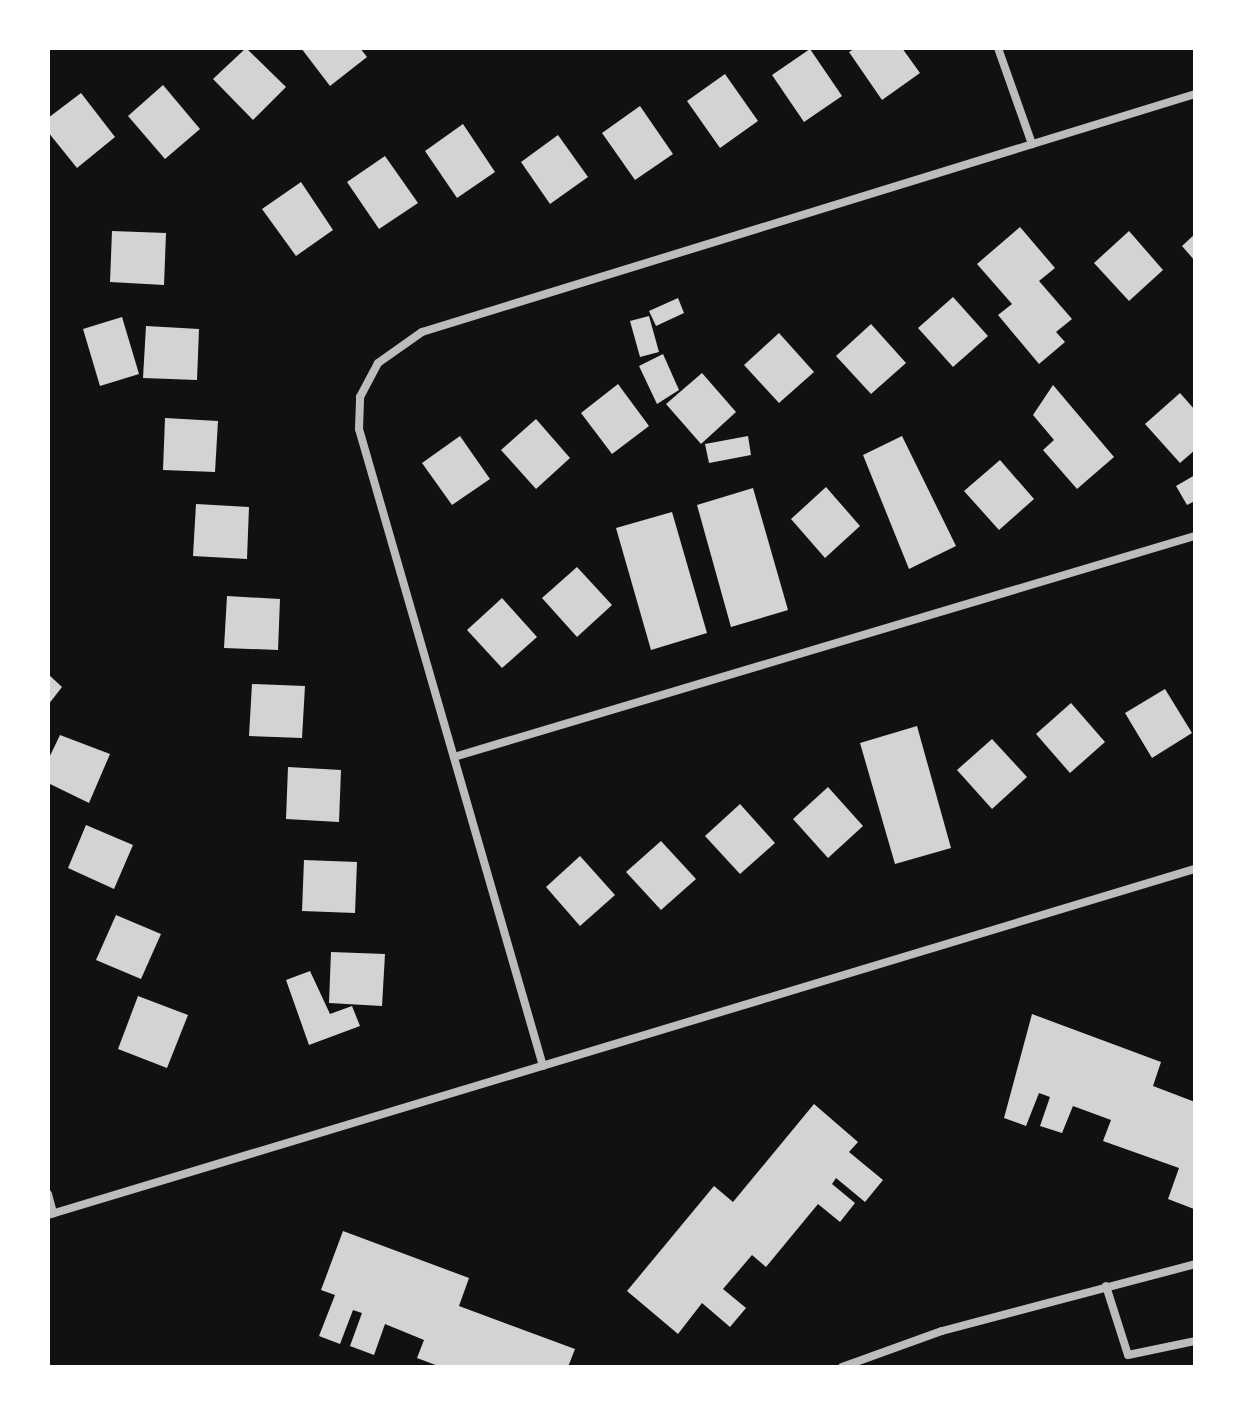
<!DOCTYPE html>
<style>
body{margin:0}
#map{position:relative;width:1243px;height:1415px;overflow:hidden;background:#111;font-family:"Alegreya Sans",sans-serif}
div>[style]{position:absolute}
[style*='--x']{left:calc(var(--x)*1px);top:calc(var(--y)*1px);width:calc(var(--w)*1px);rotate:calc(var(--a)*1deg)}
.building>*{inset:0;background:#d3d3d3}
.minor>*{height:8px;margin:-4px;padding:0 4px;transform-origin:4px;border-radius:4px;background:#bcbcbc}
span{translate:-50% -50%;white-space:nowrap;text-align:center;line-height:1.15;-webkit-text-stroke:8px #fff;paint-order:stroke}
.frame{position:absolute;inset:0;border:50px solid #fff;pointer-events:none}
</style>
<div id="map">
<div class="building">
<i style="clip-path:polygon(246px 48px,286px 87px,253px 120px,213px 79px)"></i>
<i style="clip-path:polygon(301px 48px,360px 48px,367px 57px,330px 86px)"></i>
<i style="clip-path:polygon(856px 48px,902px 48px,920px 73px,882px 100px,849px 52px)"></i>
<i style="clip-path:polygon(810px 49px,842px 96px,804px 122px,772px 75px)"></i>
<i style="clip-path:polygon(725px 74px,758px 121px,720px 148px,687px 101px)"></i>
<i style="clip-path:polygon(163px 85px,200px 129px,165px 159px,128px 116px)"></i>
<i style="clip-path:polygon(81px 93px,115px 137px,77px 168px,48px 132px,48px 118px)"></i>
<i style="clip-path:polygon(640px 106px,673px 154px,635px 180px,602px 133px)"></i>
<i style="clip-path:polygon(463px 124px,495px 172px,457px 198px,425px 151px)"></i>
<i style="clip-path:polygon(558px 135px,588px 177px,550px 204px,521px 162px)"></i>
<i style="clip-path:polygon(385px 156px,418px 203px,379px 229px,347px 182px)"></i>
<i style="clip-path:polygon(301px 182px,333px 230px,296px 256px,262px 209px)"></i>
<i style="clip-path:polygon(1020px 227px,1055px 268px,1039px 281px,1072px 319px,1056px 332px,1065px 342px,1039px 364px,998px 315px,1012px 304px,977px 264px)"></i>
<i style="clip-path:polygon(112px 231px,166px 233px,164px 285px,110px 282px)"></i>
<i style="clip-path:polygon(1129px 231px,1163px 270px,1129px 301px,1094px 263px)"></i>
<i style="clip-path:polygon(1195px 234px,1195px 261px,1182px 246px)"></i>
<i style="clip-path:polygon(953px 297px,988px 336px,953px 367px,918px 328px)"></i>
<i style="clip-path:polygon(678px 298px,684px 313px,656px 326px,649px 311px)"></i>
<i style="clip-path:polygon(649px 316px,659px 352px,640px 357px,630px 321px)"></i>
<i style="clip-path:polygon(122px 317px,139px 374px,100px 386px,83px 329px)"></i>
<i style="clip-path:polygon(871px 324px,906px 363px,871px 394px,836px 356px)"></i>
<i style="clip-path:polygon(146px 326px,199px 329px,197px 380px,143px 378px)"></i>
<i style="clip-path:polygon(779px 333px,814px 372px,779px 403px,744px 365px)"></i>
<i style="clip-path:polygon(663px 354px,679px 390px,657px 404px,639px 366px)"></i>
<i style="clip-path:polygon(702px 373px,736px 412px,701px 444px,666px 404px)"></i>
<i style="clip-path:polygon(618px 384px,649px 426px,612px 454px,581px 413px)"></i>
<i style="clip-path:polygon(1053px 385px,1114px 457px,1077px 489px,1043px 450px,1054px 440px,1033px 415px)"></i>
<i style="clip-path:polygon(1180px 393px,1195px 410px,1195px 450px,1180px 463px,1145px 424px)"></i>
<i style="clip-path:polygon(165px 418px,218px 421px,215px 472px,163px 470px)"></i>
<i style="clip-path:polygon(536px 419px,570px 458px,536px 489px,501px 450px)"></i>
<i style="clip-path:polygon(460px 436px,490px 479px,452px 505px,422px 463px)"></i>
<i style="clip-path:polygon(748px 436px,751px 455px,709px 463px,705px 444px)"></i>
<i style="clip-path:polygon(902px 436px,956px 546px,909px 569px,863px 455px)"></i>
<i style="clip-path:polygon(1000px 460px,1034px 499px,999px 530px,964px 491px)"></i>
<i style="clip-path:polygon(1195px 475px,1195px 501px,1187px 505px,1176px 486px)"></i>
<i style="clip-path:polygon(826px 487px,860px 526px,825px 558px,791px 519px)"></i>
<i style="clip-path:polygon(753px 488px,788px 610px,731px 627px,697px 505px)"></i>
<i style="clip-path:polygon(196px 504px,249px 507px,247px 559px,193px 556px)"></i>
<i style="clip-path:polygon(672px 512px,707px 633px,651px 650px,616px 528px)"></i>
<i style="clip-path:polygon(577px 567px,612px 605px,577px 637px,542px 598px)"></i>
<i style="clip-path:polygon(227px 596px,280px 599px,278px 650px,224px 648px)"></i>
<i style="clip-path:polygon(502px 598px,537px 637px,502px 668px,467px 630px)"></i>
<i style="clip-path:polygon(48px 674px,62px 687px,48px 705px)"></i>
<i style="clip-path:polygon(252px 684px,305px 686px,302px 738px,249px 736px)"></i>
<i style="clip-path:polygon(1165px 689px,1192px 733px,1152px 758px,1125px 713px)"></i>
<i style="clip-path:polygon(1071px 703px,1105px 742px,1070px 773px,1036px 734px)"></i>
<i style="clip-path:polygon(917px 726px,951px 848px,895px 864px,860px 743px)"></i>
<i style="clip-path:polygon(60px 735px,110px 754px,89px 803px,48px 783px,48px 760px)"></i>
<i style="clip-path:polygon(992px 739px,1027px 777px,992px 809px,957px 770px)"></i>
<i style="clip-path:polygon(288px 767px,341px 770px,339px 822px,286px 819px)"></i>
<i style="clip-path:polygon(828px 787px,863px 826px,828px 858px,793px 819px)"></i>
<i style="clip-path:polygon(740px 804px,775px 843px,740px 874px,705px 836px)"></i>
<i style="clip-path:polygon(86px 825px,133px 845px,114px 889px,68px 868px)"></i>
<i style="clip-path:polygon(661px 841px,696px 879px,661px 910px,626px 872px)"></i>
<i style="clip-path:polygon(580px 856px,615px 895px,580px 926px,546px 887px)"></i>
<i style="clip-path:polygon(304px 860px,357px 862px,355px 913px,302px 911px)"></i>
<i style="clip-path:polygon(116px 915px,161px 934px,141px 979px,96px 960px)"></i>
<i style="clip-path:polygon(331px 952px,385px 954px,382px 1006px,329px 1003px)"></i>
<i style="clip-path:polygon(310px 971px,330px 1014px,352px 1006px,360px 1026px,309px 1045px,286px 980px)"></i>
<i style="clip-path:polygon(138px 996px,188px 1015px,167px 1068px,118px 1049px)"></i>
<i style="clip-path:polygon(1032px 1014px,1161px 1062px,1153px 1086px,1195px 1102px,1194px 1209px,1168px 1199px,1179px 1168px,1103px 1141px,1111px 1120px,1073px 1106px,1062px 1133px,1040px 1126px,1050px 1097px,1039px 1093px,1026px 1126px,1004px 1118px)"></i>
<i style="clip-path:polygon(814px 1104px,858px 1142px,849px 1152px,883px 1180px,865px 1202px,836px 1178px,832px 1184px,855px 1203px,840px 1222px,818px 1204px,766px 1267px,752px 1255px,723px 1289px,746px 1308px,730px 1327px,702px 1303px,678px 1334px,627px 1291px,714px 1186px,733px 1202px)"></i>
<i style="clip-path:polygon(343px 1231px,469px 1278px,459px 1306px,575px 1349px,568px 1367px,441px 1367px,417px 1358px,424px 1340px,385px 1324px,374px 1355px,350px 1346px,362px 1313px,353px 1310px,340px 1344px,319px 1336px,335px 1295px,321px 1290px)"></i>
</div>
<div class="minor">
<i style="--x:998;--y:48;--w:102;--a:70.5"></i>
<i style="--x:454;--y:757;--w:773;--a:-16.61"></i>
<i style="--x:543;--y:1066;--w:663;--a:-106.11"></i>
<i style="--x:359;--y:429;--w:32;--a:-88"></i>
<i style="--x:360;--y:397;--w:38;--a:-62"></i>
<i style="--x:378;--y:363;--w:54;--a:-35.2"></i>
<i style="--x:422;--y:332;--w:809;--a:-17.11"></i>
<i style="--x:48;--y:1194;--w:20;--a:75"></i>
<i style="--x:48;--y:1215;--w:1198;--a:-16.79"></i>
<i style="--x:1106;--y:1286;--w:72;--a:72.3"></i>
<i style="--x:1128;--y:1355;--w:68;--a:-11.8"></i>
<i style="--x:842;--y:1367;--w:106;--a:-19.8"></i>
<i style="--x:942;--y:1331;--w:262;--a:-14.8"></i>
</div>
<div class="frame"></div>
</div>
